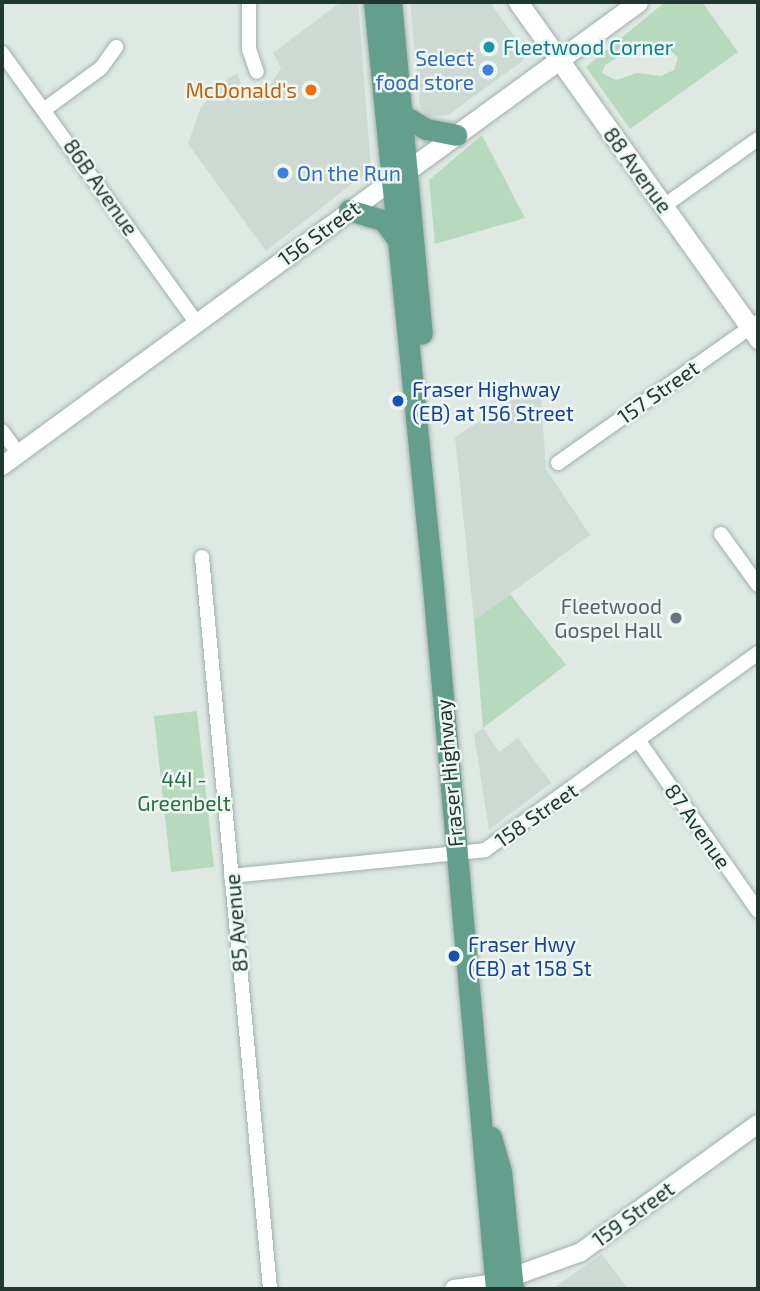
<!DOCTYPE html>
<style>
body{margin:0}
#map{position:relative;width:760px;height:1291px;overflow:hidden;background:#dee9e4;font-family:"Exo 2",sans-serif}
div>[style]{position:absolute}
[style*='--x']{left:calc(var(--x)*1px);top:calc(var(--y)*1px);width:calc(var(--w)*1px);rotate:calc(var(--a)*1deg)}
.built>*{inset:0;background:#cdd9d3}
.green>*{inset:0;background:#b7dabf}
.roads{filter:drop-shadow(0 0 2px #a1b0ab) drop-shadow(0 0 2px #a1b0ab)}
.minor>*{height:14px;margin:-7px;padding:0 7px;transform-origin:7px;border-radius:7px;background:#fff}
.tertiary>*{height:18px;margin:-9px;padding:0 9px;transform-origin:9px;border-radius:9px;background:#fff}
.secondary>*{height:19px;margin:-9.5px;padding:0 9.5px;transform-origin:9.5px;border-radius:9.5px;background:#fff}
.primary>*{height:21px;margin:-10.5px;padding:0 10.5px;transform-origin:10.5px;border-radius:10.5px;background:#649e8c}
.dots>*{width:19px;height:19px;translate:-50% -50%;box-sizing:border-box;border:4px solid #eef6f2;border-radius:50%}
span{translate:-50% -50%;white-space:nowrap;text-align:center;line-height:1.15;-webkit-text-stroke:5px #eef6f2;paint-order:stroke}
.culture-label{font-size:21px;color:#0d838f}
.left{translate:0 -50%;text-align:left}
.shop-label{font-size:21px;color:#366cbe}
.right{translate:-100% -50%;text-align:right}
.food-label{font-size:21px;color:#c56008}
.street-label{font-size:21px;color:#203831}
.transit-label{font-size:21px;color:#164399}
.worship-label{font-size:21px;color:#5b616d}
.park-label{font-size:21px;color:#2c6e42}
.frame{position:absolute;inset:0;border:4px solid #203831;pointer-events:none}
</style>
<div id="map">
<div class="built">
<i style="clip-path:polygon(341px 2px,358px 2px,371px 169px,266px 251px,188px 144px,201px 107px,227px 79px,237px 74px,242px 85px,258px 90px,271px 84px,281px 68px,273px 53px)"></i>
<i style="clip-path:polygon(410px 2px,490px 2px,524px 50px,523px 61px,448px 115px,428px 116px,420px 107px)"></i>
<i style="clip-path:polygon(540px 382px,546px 469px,590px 535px,474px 620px,455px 437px)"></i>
<i style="clip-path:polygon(483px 728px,499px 752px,518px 738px,551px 783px,489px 830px,474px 734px)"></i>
<i style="clip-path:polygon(602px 1254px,628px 1289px,552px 1289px)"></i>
</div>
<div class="green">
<i style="clip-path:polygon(evenodd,665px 2px,702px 2px,738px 52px,630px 129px,586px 67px,665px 2px,662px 41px,678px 58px,674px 70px,661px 76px,637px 73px,616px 80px,602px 73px,605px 65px,628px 52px,662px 41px)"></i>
<i style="clip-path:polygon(482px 135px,525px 218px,435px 244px,429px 180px)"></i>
<i style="clip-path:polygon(510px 594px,566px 665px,483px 728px,474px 620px)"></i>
<i style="clip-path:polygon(197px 711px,214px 867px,171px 872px,154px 716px)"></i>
</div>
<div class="roads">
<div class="minor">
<i style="--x:249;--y:2;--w:47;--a:90"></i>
<i style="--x:249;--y:49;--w:24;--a:71"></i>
<i style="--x:2;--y:53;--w:333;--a:54.2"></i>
<i style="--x:45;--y:109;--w:69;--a:-36.2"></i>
<i style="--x:101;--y:68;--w:26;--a:-54"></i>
<i style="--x:664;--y:206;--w:115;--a:-35.5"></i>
<i style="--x:2;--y:431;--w:29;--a:54"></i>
<i style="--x:558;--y:463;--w:245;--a:-35.2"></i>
<i style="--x:721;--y:534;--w:63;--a:54"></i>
<i style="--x:202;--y:557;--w:735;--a:84.69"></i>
<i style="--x:638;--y:740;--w:209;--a:54.9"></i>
<i style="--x:231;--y:876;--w:255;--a:-5.8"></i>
<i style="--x:485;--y:850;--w:337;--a:-35.8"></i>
</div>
<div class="tertiary">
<i style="--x:2;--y:466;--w:484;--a:-36.2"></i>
<i style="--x:454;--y:1289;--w:41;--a:-8.3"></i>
<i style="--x:495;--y:1283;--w:91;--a:-19.8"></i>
<i style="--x:581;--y:1252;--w:218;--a:-35.9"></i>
</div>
<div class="secondary">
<i style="--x:518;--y:2;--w:414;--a:54.5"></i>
<i style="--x:397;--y:178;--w:298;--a:-36.1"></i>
</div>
<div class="primary">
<i style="--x:374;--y:2;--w:587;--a:84.23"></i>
<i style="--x:433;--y:586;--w:706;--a:84.88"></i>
<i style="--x:391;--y:2;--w:333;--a:84.7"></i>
<i style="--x:401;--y:114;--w:29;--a:31"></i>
<i style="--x:426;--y:129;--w:31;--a:11"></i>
<i style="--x:349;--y:210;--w:37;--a:17"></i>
<i style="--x:384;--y:221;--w:24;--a:54"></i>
<i style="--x:491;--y:1137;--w:35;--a:74"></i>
<i style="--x:501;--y:1171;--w:119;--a:84.2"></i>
</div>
</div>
<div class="dots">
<i style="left:489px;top:47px;background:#0f9aa8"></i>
<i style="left:488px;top:70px;background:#3f7fe0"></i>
<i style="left:311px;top:90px;background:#e8710a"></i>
<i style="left:283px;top:173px;background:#3f7fe0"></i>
<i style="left:398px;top:401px;background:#1a4fb4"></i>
<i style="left:676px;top:618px;background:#6b7280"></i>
<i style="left:454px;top:956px;background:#1a4fb4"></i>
</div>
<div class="culture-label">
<span class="left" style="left:503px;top:47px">Fleetwood Corner</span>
</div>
<div class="shop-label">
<span class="right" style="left:474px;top:70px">Select<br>food store</span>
<span class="left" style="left:297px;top:173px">On the Run</span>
</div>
<div class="food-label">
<span class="right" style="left:297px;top:90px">McDonald's</span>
</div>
<div class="street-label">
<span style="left:638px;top:170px;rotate:54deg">88 Avenue</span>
<span style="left:101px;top:187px;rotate:55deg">86B Avenue</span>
<span style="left:319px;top:233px;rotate:-36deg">156 Street</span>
<span style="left:658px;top:392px;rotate:-35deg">157 Street</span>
<span style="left:449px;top:773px;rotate:-95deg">Fraser Highway</span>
<span style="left:536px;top:815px;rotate:-35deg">158 Street</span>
<span style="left:698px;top:826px;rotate:55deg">87 Avenue</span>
<span style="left:236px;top:923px;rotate:-95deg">85 Avenue</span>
<span style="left:633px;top:1214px;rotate:-36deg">159 Street</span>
</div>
<div class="transit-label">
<span class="left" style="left:412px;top:401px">Fraser Highway<br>(EB) at 156 Street</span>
<span class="left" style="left:468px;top:956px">Fraser Hwy<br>(EB) at 158 St</span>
</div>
<div class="worship-label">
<span class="right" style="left:662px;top:618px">Fleetwood<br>Gospel Hall</span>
</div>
<div class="park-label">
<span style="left:184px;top:791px">44I -<br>Greenbelt</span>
</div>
<div class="frame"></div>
</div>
